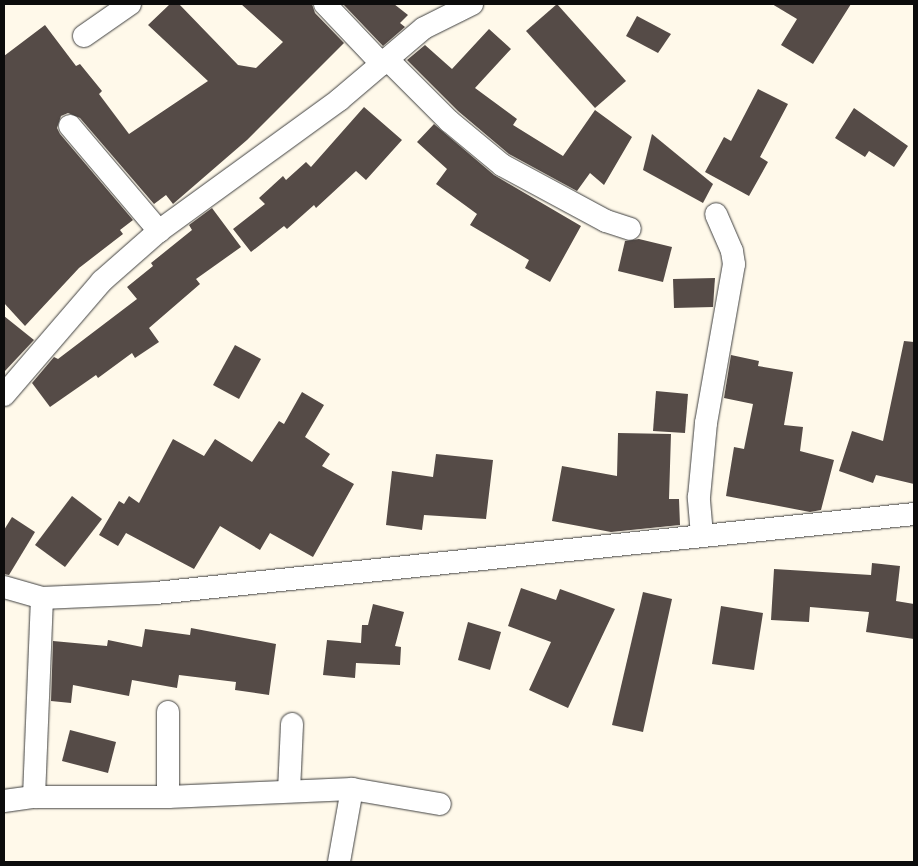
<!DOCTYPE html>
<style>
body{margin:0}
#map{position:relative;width:918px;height:866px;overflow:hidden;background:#fff9ea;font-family:"Times New Roman",serif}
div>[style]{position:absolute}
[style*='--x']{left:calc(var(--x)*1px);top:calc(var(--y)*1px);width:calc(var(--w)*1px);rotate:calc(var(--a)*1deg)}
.building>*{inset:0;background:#554b47}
.roads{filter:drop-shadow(0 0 1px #3f3f3f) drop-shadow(0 0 1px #3f3f3f)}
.minor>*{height:22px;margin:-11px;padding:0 11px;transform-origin:11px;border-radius:11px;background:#fff}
span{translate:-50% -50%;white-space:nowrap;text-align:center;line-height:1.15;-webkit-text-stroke:5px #fff;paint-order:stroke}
.frame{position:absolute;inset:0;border:5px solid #0c0c0c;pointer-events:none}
</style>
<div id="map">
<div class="building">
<i style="clip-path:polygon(170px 4px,179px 4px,238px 65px,256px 68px,283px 42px,241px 4px,312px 4px,315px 13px,344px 43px,247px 140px,173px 204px,166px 195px,154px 204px,80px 118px,68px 113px,61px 116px,57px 128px,60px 134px,133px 220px,120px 230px,123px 234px,79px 268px,25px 326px,4px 303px,4px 56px,45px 25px,76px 66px,80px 64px,102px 91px,99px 94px,129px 134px,208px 81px,148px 25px)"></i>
<i style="clip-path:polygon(343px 4px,394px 4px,408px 15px,400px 23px,405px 27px,383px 46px)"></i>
<i style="clip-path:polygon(557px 4px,626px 81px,595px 108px,526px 31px)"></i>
<i style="clip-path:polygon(772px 4px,851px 4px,813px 64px,781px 45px,797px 19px)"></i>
<i style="clip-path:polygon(637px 16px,671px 34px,658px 53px,626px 36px)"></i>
<i style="clip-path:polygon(489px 29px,511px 49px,475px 88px,517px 119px,513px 125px,563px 156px,595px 110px,632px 137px,604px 185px,590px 173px,577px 191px,509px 154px,458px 111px,407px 60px,425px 45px,452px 69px)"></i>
<i style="clip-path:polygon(758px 89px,788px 104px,760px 157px,768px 162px,749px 196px,705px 172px,724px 137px,731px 141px)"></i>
<i style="clip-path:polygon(364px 107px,402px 140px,366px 180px,356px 171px,316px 208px,314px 205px,287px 229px,284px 226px,251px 252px,233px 229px,265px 204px,259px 198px,283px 176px,286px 180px,306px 162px,311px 167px)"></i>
<i style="clip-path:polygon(854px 108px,908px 146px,894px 167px,869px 151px,865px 157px,835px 138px)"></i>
<i style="clip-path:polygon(434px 124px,494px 175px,581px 226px,550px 282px,525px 268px,529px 260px,470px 225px,477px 214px,436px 184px,447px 169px,417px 142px)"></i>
<i style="clip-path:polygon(652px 134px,713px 184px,703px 203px,643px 170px)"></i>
<i style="clip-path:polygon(212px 208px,241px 247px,196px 279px,200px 284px,149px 328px,159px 342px,135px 358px,132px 353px,98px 378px,96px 375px,50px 407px,32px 383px,54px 357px,58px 359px,137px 299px,127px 287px,153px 266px,151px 263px,192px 230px,189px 225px)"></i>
<i style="clip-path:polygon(639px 239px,672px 247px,663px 282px,618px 271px,625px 241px)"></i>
<i style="clip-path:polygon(715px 278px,713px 307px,674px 308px,673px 279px)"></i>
<i style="clip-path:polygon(4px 316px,34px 340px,4px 372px)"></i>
<i style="clip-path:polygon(904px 341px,914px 342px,914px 484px,876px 475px,873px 483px,839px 471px,852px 431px,883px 441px)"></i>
<i style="clip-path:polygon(235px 345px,261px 359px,239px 399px,213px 385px)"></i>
<i style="clip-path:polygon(731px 355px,759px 361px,758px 366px,793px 372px,784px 425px,803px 427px,800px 451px,834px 460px,821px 510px,810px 512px,726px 496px,734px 447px,744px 449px,753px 404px,724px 398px)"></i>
<i style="clip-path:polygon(656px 391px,688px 394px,685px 433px,653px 431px)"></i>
<i style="clip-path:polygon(302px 392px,324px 405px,305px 437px,330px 454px,322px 466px,354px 484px,313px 557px,270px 533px,260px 550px,220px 526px,194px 569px,126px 533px,118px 546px,99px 535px,119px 501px,124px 504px,129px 496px,139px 503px,173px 439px,204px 456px,215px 439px,252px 462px,279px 421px,284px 424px)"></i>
<i style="clip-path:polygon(618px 433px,671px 434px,669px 499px,679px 499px,680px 525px,611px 532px,552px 521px,562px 466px,617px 476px)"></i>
<i style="clip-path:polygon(436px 454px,493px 460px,486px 519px,424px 515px,422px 530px,386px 525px,392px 471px,433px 477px)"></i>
<i style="clip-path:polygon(72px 496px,102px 519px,65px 567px,35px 545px)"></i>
<i style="clip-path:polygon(12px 517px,35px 532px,9px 575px,4px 574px,4px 530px)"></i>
<i style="clip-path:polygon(872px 563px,900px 566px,896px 601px,914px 604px,914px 639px,866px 632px,869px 612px,810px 607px,809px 622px,771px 620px,774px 569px,871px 575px)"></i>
<i style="clip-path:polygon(521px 588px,556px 600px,560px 589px,615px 609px,568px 708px,529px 690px,551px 642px,508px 626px)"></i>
<i style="clip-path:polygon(643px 592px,672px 599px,643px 732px,612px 725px)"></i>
<i style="clip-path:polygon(373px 604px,404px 612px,395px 646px,401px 647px,400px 665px,356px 663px,355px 678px,323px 675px,327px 640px,361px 643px,362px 625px,368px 625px)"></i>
<i style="clip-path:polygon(721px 606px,763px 613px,754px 670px,712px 664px)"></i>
<i style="clip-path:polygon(468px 622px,501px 632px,490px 670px,458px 660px)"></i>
<i style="clip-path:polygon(191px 628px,276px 644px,269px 695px,235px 690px,236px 682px,179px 675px,177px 688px,132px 680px,129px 696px,73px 685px,71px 703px,51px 701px,53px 641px,107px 646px,108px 640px,142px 647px,145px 629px,190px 635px)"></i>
<i style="clip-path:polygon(70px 730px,116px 742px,108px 773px,62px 761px)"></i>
</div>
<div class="roads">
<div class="minor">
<i style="--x:325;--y:4;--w:83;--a:46.5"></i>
<i style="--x:84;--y:36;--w:56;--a:-34.8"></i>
<i style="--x:387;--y:59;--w:88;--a:45"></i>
<i style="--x:449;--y:121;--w:69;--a:39.7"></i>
<i style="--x:502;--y:165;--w:118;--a:28.3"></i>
<i style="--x:606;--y:221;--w:25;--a:18"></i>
<i style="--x:70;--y:126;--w:138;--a:49.7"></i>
<i style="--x:4;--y:395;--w:150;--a:-49.3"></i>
<i style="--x:102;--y:281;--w:76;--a:-41.3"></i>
<i style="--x:159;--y:231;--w:223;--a:-36"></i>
<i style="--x:339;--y:100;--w:111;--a:-40.3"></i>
<i style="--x:424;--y:28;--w:54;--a:-26.6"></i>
<i style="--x:702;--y:535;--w:38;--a:-95"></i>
<i style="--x:699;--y:497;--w:74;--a:-84.6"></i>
<i style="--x:706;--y:423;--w:161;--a:-80"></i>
<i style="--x:734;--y:264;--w:13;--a:-99"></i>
<i style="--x:732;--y:251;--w:40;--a:-113.4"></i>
<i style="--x:4;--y:587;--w:40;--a:16"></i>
<i style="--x:42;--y:598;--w:114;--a:-2.5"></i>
<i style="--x:156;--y:593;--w:762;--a:-5.95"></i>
<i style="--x:352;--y:789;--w:89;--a:9.7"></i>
<i style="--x:289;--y:791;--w:67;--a:-87.4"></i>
<i style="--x:34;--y:797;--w:134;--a:0"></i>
<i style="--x:168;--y:797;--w:184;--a:-2.5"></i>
<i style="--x:352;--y:789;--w:74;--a:100.1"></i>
<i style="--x:168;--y:797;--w:85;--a:-90"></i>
<i style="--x:4;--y:801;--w:30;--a:-8"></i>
<i style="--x:34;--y:797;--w:199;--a:-87.7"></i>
</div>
</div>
<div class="frame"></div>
</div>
